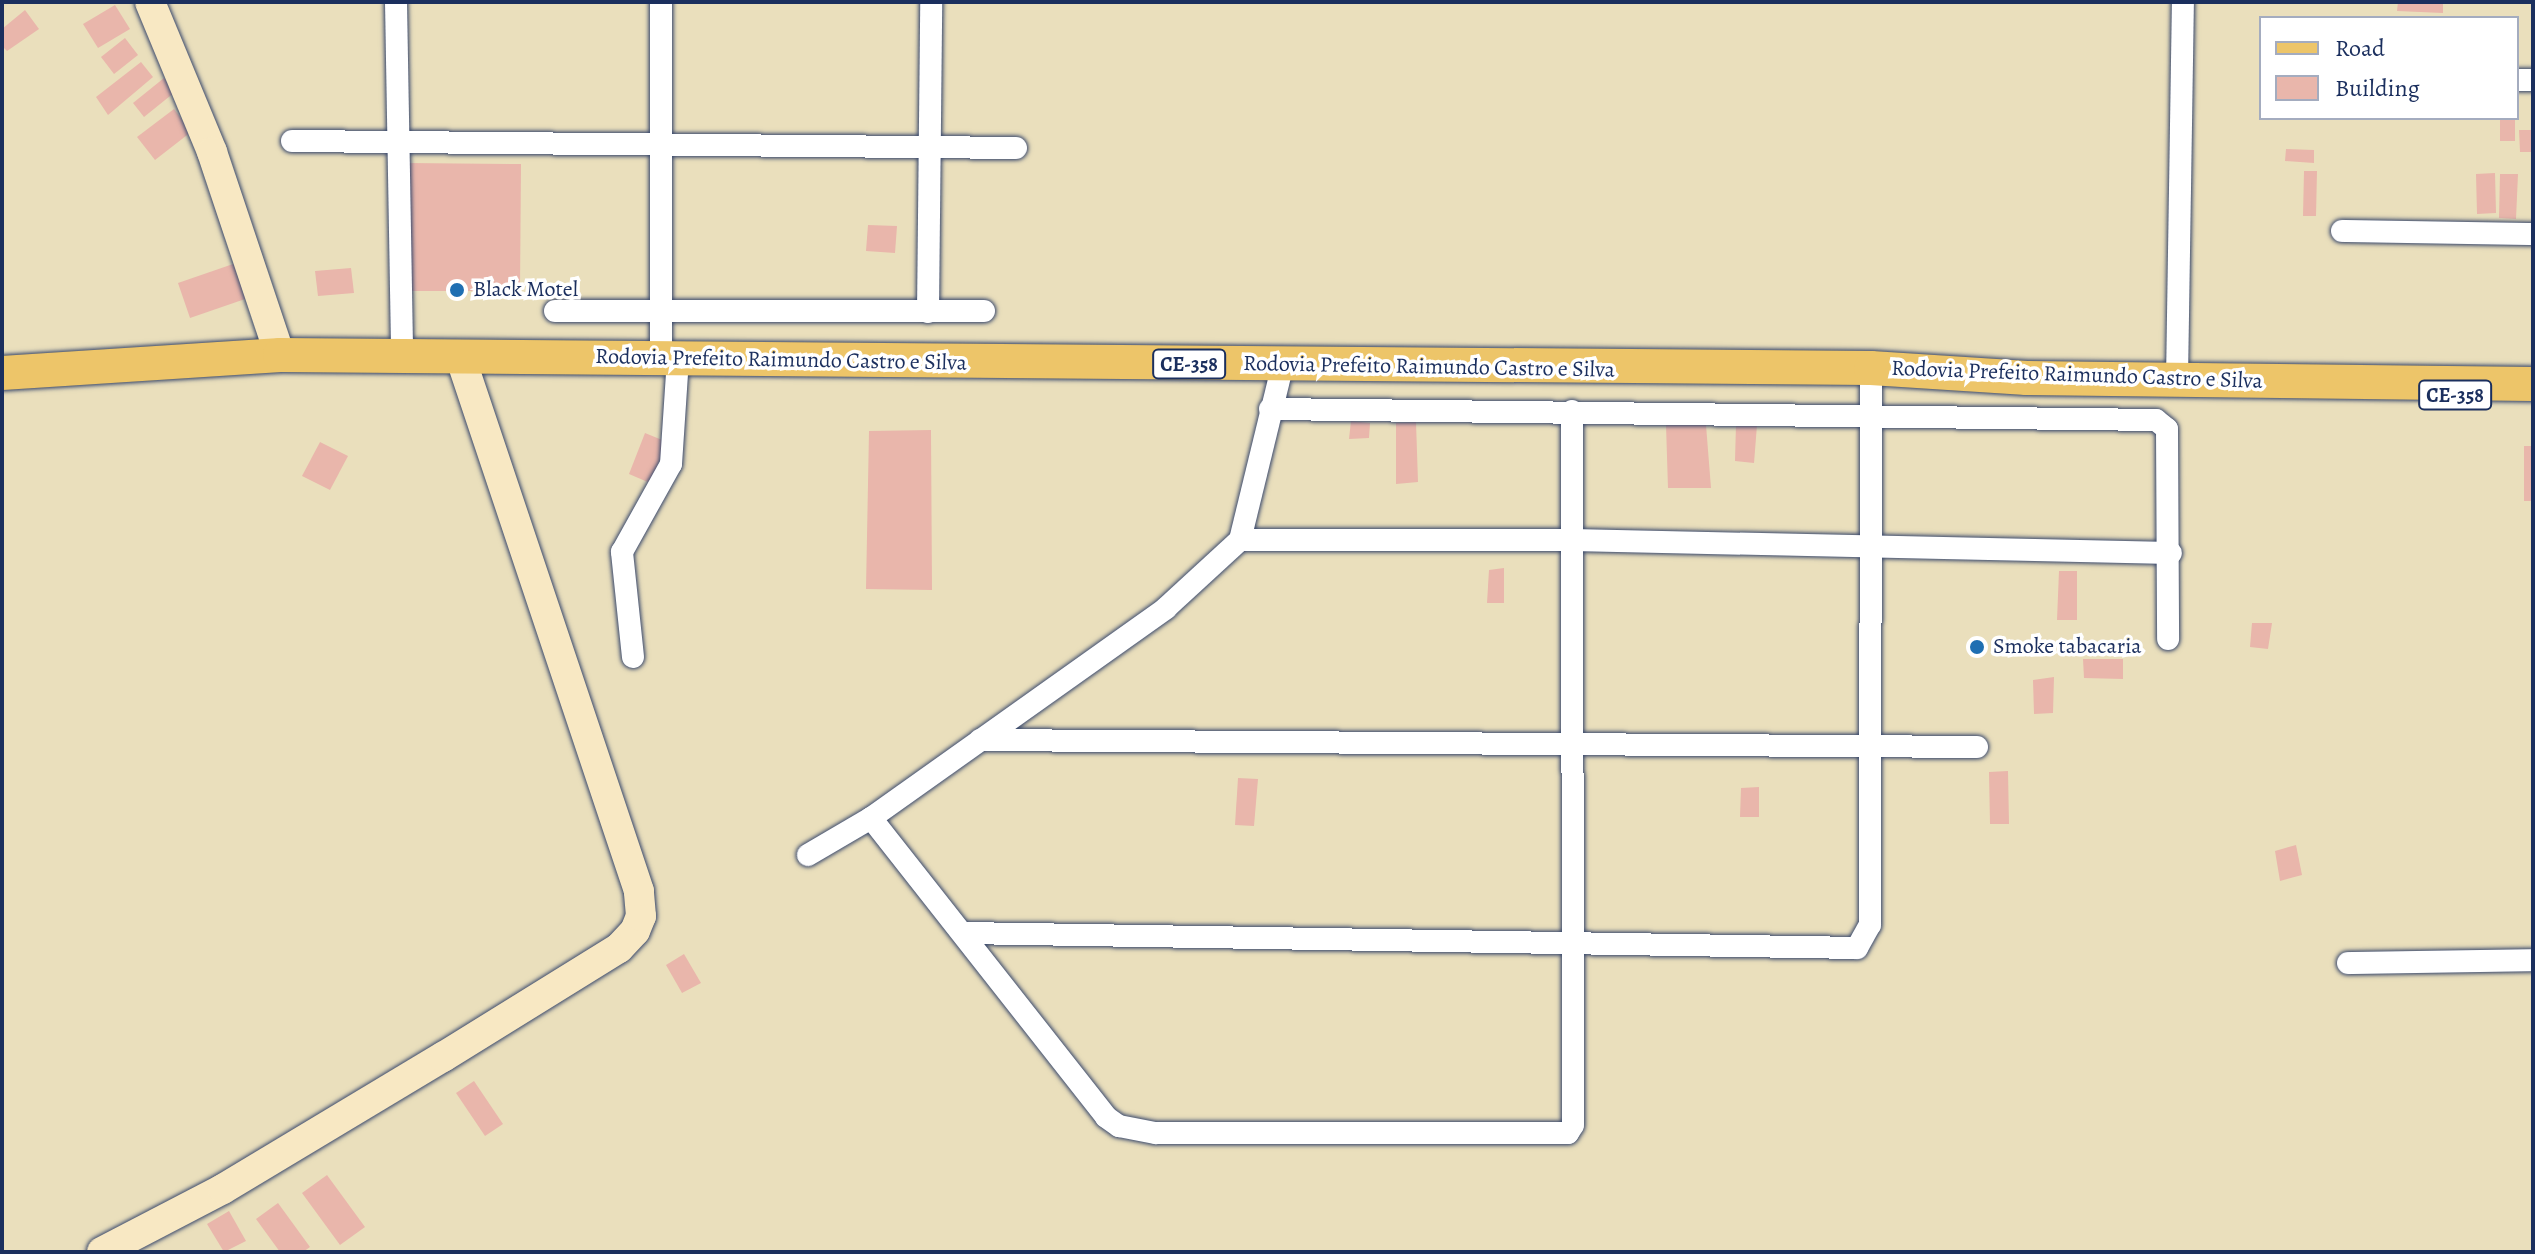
<!DOCTYPE html>
<style>
body{margin:0}
#map{position:relative;width:2535px;height:1254px;overflow:hidden;background:#eadfbc;font-family:Alegreya,serif}
div>[style]{position:absolute}
[style*='--x']{left:calc(var(--x)*1px);top:calc(var(--y)*1px);width:calc(var(--w)*1px);rotate:calc(var(--a)*1deg)}
.building>*{inset:0;background:#e9b6ab}
.roads{filter:drop-shadow(0 0 2px #3a496c) drop-shadow(0 0 2px #3a496c)}
.street>*{height:22px;margin:-11px;padding:0 11px;transform-origin:11px;border-radius:11px;background:#fff}
.secondary>*{height:30px;margin:-15px;padding:0 15px;transform-origin:15px;border-radius:15px;background:#f8e8c3}
.primary>*{height:34px;margin:-17px;padding:0 17px;transform-origin:17px;border-radius:17px;background:#edc569}
.dots>*{width:22px;height:22px;translate:-50% -50%;box-sizing:border-box;border:4px solid #fff;border-radius:50%}
span{translate:-50% -50%;white-space:nowrap;text-align:center;line-height:1.15;-webkit-text-stroke:7px #fff;paint-order:stroke}
.shield-label span{padding:2px 6px;background:#fff;border:2px solid;border-radius:6px;-webkit-text-stroke-width:0}
.shield-label{font-size:20px;color:#1b2f5e;font-weight:700}
.poi-label{font-size:22px;color:#1b2f5e}
.left{translate:0 -50%;text-align:left}
.street-label{font-size:22px;color:#1b2f5e}
.frame{position:absolute;inset:0;border:4px solid #1b2f5e;pointer-events:none}
.legend{position:absolute;left:2259px;top:16px;width:260px;height:104px;box-sizing:border-box;background:#fff;border:2px solid #a4acbf;margin:0;padding:10px 14px;list-style:none;font-size:24px;color:#1b2f5e}
.legend li{display:flex;align-items:center;gap:16px;height:40px}
.legend b{width:40px;border:2px solid #a4acbf}
</style>
<div id="map">
<div class="building">
<i style="clip-path:polygon(2398px 2px,2443px 2px,2443px 13px,2397px 11px)"></i>
<i style="clip-path:polygon(115px 5px,130px 29px,98px 48px,83px 24px)"></i>
<i style="clip-path:polygon(25px 10px,39px 29px,7px 51px,2px 46px,2px 29px)"></i>
<i style="clip-path:polygon(125px 38px,138px 55px,114px 74px,101px 57px)"></i>
<i style="clip-path:polygon(141px 62px,153px 77px,108px 115px,96px 97px)"></i>
<i style="clip-path:polygon(164px 78px,175px 92px,144px 117px,133px 103px)"></i>
<i style="clip-path:polygon(174px 109px,191px 132px,155px 160px,137px 137px)"></i>
<i style="clip-path:polygon(2500px 118px,2515px 118px,2515px 141px,2500px 141px)"></i>
<i style="clip-path:polygon(2519px 130px,2533px 130px,2533px 152px,2520px 152px)"></i>
<i style="clip-path:polygon(2286px 149px,2314px 150px,2314px 163px,2285px 161px)"></i>
<i style="clip-path:polygon(407px 163px,521px 164px,520px 291px,405px 291px)"></i>
<i style="clip-path:polygon(2304px 171px,2317px 171px,2316px 216px,2303px 216px)"></i>
<i style="clip-path:polygon(2495px 173px,2496px 213px,2477px 214px,2476px 174px)"></i>
<i style="clip-path:polygon(2500px 174px,2518px 174px,2516px 219px,2499px 218px)"></i>
<i style="clip-path:polygon(868px 225px,897px 226px,895px 253px,866px 251px)"></i>
<i style="clip-path:polygon(236px 263px,248px 298px,190px 318px,178px 283px)"></i>
<i style="clip-path:polygon(351px 268px,354px 293px,318px 296px,315px 271px)"></i>
<i style="clip-path:polygon(1351px 421px,1370px 423px,1369px 438px,1349px 439px)"></i>
<i style="clip-path:polygon(1416px 422px,1418px 482px,1396px 484px,1396px 423px)"></i>
<i style="clip-path:polygon(1736px 424px,1757px 425px,1754px 463px,1735px 461px)"></i>
<i style="clip-path:polygon(1666px 425px,1706px 425px,1711px 488px,1668px 488px)"></i>
<i style="clip-path:polygon(931px 430px,932px 590px,866px 589px,869px 431px)"></i>
<i style="clip-path:polygon(645px 433px,667px 442px,650px 483px,629px 474px)"></i>
<i style="clip-path:polygon(320px 442px,348px 456px,330px 490px,302px 476px)"></i>
<i style="clip-path:polygon(2524px 446px,2533px 446px,2533px 501px,2524px 501px)"></i>
<i style="clip-path:polygon(1504px 568px,1504px 603px,1487px 603px,1489px 570px)"></i>
<i style="clip-path:polygon(2059px 571px,2077px 571px,2077px 620px,2057px 620px)"></i>
<i style="clip-path:polygon(2252px 623px,2272px 623px,2268px 649px,2250px 647px)"></i>
<i style="clip-path:polygon(2083px 659px,2123px 659px,2123px 679px,2084px 678px)"></i>
<i style="clip-path:polygon(2054px 677px,2053px 713px,2034px 714px,2033px 680px)"></i>
<i style="clip-path:polygon(2008px 771px,2009px 824px,1990px 824px,1989px 772px)"></i>
<i style="clip-path:polygon(1238px 778px,1258px 779px,1254px 826px,1235px 825px)"></i>
<i style="clip-path:polygon(1759px 787px,1759px 817px,1740px 817px,1741px 788px)"></i>
<i style="clip-path:polygon(2296px 845px,2302px 875px,2280px 881px,2275px 851px)"></i>
<i style="clip-path:polygon(684px 954px,701px 983px,682px 993px,666px 965px)"></i>
<i style="clip-path:polygon(474px 1081px,503px 1124px,485px 1136px,456px 1093px)"></i>
<i style="clip-path:polygon(327px 1175px,365px 1227px,340px 1245px,302px 1193px)"></i>
<i style="clip-path:polygon(278px 1203px,310px 1247px,303px 1252px,280px 1252px,256px 1219px)"></i>
<i style="clip-path:polygon(229px 1211px,246px 1241px,224px 1252px,207px 1224px)"></i>
</div>
<div class="roads">
<div class="street">
<i style="--x:396;--y:2;--w:353;--a:89"></i>
<i style="--x:2517;--y:80;--w:16;--a:0"></i>
<i style="--x:292;--y:141;--w:724;--a:0.55"></i>
<i style="--x:2342;--y:231;--w:191;--a:0.9"></i>
<i style="--x:555;--y:311;--w:429;--a:0"></i>
<i style="--x:928;--y:312;--w:310;--a:-89.4"></i>
<i style="--x:661;--y:357;--w:355;--a:-90"></i>
<i style="--x:2177;--y:379;--w:377;--a:-89.1"></i>
<i style="--x:1270;--y:409;--w:886;--a:0.71"></i>
<i style="--x:2156;--y:420;--w:14;--a:39"></i>
<i style="--x:2167;--y:429;--w:210;--a:89.7"></i>
<i style="--x:1240;--y:540;--w:332;--a:0"></i>
<i style="--x:1572;--y:540;--w:599;--a:1.24"></i>
<i style="--x:633;--y:657;--w:106;--a:-96"></i>
<i style="--x:622;--y:552;--w:101;--a:-60.9"></i>
<i style="--x:671;--y:464;--w:106;--a:-86.2"></i>
<i style="--x:980;--y:740;--w:997;--a:0.4"></i>
<i style="--x:871;--y:818;--w:380;--a:51.8"></i>
<i style="--x:1106;--y:1117;--w:16;--a:35"></i>
<i style="--x:1119;--y:1126;--w:38;--a:11"></i>
<i style="--x:1156;--y:1133;--w:412;--a:0"></i>
<i style="--x:1568;--y:1133;--w:9;--a:-58"></i>
<i style="--x:1573;--y:1125;--w:714;--a:-90.08"></i>
<i style="--x:808;--y:855;--w:73;--a:-30.4"></i>
<i style="--x:871;--y:818;--w:362;--a:-35.4"></i>
<i style="--x:1166;--y:608;--w:100;--a:-42.6"></i>
<i style="--x:1240;--y:540;--w:181;--a:-76.3"></i>
<i style="--x:964;--y:933;--w:893;--a:0.96"></i>
<i style="--x:1857;--y:948;--w:26;--a:-61"></i>
<i style="--x:1870;--y:925;--w:557;--a:-89.9"></i>
<i style="--x:2348;--y:963;--w:185;--a:-0.9"></i>
</div>
<div class="secondary">
<i style="--x:150;--y:2;--w:162;--a:67.5"></i>
<i style="--x:212;--y:152;--w:214;--a:71.5"></i>
<i style="--x:102;--y:1252;--w:136;--a:-27.5"></i>
<i style="--x:223;--y:1189;--w:257;--a:-31"></i>
<i style="--x:443;--y:1057;--w:207;--a:-31.8"></i>
<i style="--x:619;--y:948;--w:23;--a:-47"></i>
<i style="--x:635;--y:931;--w:16;--a:-68"></i>
<i style="--x:641;--y:916;--w:25;--a:-95"></i>
<i style="--x:639;--y:891;--w:561;--a:-108.5"></i>
</div>
<div class="primary">
<i style="--x:2;--y:373;--w:279;--a:-3.7"></i>
<i style="--x:280;--y:355;--w:1591;--a:0.47"></i>
<i style="--x:1871;--y:368;--w:156;--a:3.7"></i>
<i style="--x:2027;--y:378;--w:506;--a:0.68"></i>
</div>
</div>
<div class="dots">
<i style="left:457px;top:290px;background:#1f6fb2"></i>
<i style="left:1977px;top:647px;background:#1f6fb2"></i>
</div>
<div class="shield-label">
<span style="left:1189px;top:364px">CE-358</span>
<span style="left:2455px;top:395px">CE-358</span>
</div>
<div class="poi-label">
<span class="left" style="left:473px;top:290px">Black Motel</span>
<span class="left" style="left:1993px;top:647px">Smoke tabacaria</span>
</div>
<div class="street-label">
<span style="left:781px;top:360px;rotate:1deg">Rodovia Prefeito Raimundo Castro e Silva</span>
<span style="left:1429px;top:367px;rotate:1deg">Rodovia Prefeito Raimundo Castro e Silva</span>
<span style="left:2077px;top:375px;rotate:2deg">Rodovia Prefeito Raimundo Castro e Silva</span>
</div>
<div class="frame"></div>
<ul class="legend">
<li><b style="height:10px;background:#edc569"></b>Road</li>
<li><b style="height:22px;background:#e9b6ab"></b>Building</li>
</ul>
</div>
